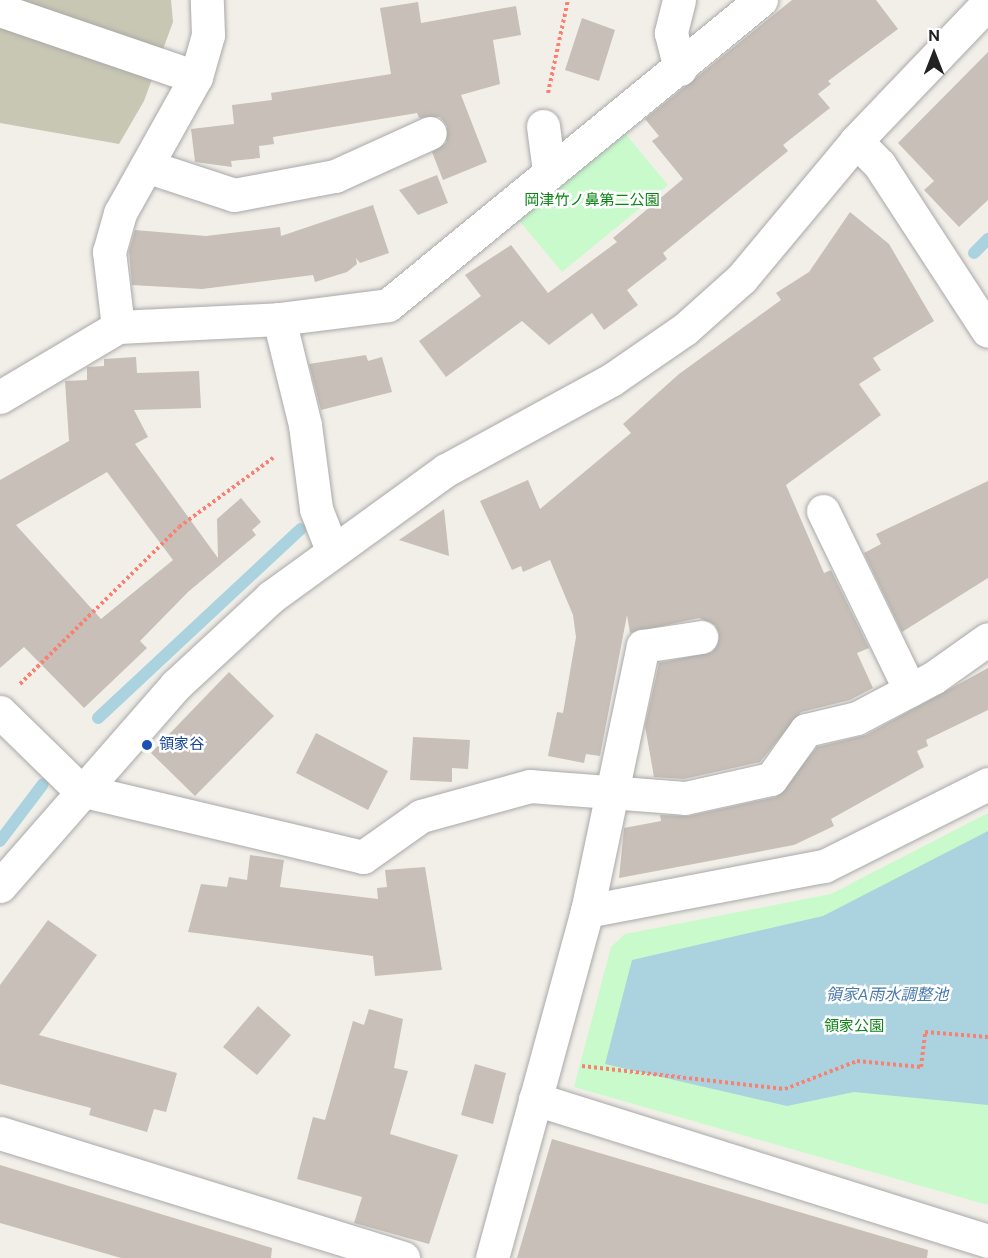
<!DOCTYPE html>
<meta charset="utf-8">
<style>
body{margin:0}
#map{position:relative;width:988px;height:1258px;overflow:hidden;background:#f2efe9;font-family:"DM Sans","Noto Sans JP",sans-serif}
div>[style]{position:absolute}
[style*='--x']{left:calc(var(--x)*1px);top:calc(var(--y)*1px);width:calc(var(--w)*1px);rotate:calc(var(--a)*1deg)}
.construction>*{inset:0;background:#c7c7b4}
.park>*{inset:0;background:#c8facc}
.water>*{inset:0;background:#aad3df}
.stream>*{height:12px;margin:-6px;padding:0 6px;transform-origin:6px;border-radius:6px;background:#aad3df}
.building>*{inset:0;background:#c7bfb8}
.path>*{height:4px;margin-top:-2px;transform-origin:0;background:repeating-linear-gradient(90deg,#fa8072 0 3px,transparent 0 6px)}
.roads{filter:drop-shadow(0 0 2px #a9a9a9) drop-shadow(0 0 2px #a9a9a9)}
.minor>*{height:33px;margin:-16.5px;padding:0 16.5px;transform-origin:16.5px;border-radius:16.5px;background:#fff}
.tertiary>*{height:33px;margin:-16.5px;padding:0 16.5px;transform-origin:16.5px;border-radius:16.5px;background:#fff}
.dots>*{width:16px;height:16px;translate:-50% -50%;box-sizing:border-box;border:3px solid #fff;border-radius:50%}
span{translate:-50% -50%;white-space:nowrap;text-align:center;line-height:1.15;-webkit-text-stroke:5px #fff;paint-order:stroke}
.park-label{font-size:15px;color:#0c8416}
.transit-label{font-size:15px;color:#164399}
.left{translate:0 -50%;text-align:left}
.water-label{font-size:16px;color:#4a7aab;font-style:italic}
.north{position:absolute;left:904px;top:24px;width:60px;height:60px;-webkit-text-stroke:4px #fff;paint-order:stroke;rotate:0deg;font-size:16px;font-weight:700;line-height:24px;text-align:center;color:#222}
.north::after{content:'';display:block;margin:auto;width:21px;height:27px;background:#222;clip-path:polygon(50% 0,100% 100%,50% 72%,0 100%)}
</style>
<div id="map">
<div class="construction">
<i style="clip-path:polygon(0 0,171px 0,173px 22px,144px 101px,119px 144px,0 123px)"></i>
</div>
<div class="park">
<i style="clip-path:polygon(623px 131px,668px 185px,562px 272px,517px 218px)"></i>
<i style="clip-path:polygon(988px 813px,988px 1205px,574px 1087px,611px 947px,625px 934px,831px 894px)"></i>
</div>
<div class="water">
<i style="clip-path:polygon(988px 831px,988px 1105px,854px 1092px,787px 1106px,605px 1064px,632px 960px,823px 916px)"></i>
</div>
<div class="stream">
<i style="--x:974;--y:253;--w:20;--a:-45"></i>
<i style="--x:98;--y:718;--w:277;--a:-43"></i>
<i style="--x:0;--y:841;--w:71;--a:-53"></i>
</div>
<div class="building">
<i style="clip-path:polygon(792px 0,876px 0,898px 29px,828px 81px,831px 84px,818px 94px,830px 108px,783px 145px,788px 151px,663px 253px,667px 259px,627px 290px,638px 305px,604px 330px,592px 313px,549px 345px,522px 321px,446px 377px,419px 341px,481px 296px,465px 275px,511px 245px,548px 293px,617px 242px,613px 238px,683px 179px,652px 141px,659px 136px,645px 119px)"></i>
<i style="clip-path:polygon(418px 2px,421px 23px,516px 6px,521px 35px,493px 40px,500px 84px,461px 95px,487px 162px,443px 180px,432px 152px,446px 143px,447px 126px,440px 117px,419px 118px,417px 113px,273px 137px,274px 144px,259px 146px,260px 158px,231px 161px,232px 167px,195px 162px,191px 129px,234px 124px,232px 105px,272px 100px,271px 93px,391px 74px,380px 8px)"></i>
<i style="clip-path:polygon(582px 18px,615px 30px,599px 81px,565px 70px)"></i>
<i style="clip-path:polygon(988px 52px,988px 200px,959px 227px,924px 190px,934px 181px,898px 143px)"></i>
<i style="clip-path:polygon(437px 175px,448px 203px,418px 215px,399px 190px)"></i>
<i style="clip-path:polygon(373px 205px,389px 253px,360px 263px,356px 258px,357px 264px,347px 272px,315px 282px,313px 275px,202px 289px,132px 285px,129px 251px,135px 230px,206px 236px,280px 227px,281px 236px)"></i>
<i style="clip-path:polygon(850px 212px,889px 244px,934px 321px,873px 358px,881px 370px,859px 384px,881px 415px,786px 485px,824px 573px,831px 570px,869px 648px,857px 653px,873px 688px,850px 700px,801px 712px,760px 762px,684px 779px,654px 777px,645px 726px,659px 663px,712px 652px,719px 634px,715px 625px,699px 618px,630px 633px,627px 615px,600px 756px,586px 754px,584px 763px,548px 756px,557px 712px,563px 713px,576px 637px,573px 615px,550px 560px,523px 572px,521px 566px,512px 570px,480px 501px,528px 480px,540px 509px,631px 433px,623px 424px,679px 374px,781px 300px,776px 293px,809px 272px)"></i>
<i style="clip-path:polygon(366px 355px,368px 361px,382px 357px,392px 392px,321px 410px,309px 364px)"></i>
<i style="clip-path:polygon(evenodd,136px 357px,137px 373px,199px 371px,201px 408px,134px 410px,148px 437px,135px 444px,218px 558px,217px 519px,241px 498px,261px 522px,252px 530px,256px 535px,188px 592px,140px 641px,147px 648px,84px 708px,24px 647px,0 668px,0 480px,69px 441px,65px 381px,87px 380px,87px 367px,104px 366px,104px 359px,136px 357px,107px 472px,173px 560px,101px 619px,16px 525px,107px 472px)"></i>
<i style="clip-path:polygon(988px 481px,988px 578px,902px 632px,864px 553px,881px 544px,876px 534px)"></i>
<i style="clip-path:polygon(444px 509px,449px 556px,399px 540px)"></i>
<i style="clip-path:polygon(988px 668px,988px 710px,926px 740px,928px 746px,917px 751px,924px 767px,831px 819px,834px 826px,794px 845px,619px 878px,624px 828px,661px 821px,660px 815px,689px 816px,776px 797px,817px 747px,866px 735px)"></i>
<i style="clip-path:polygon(229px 672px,274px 716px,195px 796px,151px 753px)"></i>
<i style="clip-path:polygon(316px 733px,388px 771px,368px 810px,296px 773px)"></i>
<i style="clip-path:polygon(413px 737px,470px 740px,468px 769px,452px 768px,452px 782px,410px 780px)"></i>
<i style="clip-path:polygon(250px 855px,284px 860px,280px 887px,378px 899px,377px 888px,387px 887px,385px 870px,425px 867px,442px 970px,375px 976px,373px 956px,188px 932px,201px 884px,227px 887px,229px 877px,247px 880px)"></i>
<i style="clip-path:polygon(48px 920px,97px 955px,39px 1035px,177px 1073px,166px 1112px,154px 1109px,147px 1132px,89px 1115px,91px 1108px,0 1084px,0 985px)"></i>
<i style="clip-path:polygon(258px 1006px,291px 1035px,257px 1075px,223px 1047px)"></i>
<i style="clip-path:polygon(369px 1009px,403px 1019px,394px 1068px,408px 1071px,390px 1134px,458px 1155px,429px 1244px,354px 1223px,362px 1197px,297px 1179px,313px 1117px,325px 1120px,353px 1021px,364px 1025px)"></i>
<i style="clip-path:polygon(475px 1064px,506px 1073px,493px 1124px,461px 1115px)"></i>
<i style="clip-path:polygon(552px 1139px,928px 1250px,927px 1258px,517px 1258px)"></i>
<i style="clip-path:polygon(0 1165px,272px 1248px,271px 1258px,121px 1258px,0 1223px)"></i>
</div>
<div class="path">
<i style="--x:548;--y:93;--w:95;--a:-77.9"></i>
<i style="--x:20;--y:684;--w:223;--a:-44.6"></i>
<i style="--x:179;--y:527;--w:117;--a:-36.3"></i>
<i style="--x:582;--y:1066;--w:204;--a:6.5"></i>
<i style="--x:785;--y:1089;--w:77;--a:-21.3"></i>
<i style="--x:857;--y:1061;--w:64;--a:5.4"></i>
<i style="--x:921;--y:1067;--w:35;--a:-83"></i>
<i style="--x:925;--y:1032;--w:63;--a:4.5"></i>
</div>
<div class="roads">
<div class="minor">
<i style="--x:679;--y:0;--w:34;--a:104"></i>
<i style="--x:671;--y:33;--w:37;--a:76"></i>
<i style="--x:0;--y:10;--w:207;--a:18.9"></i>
<i style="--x:543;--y:126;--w:45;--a:82.4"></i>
<i style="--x:856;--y:141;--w:33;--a:45"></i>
<i style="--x:879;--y:164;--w:199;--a:56.9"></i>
<i style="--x:149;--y:167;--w:89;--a:18.2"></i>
<i style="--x:234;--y:195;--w:103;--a:-10.7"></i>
<i style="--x:335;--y:176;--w:104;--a:-24.4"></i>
<i style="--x:279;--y:319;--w:109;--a:76.2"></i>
<i style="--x:305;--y:425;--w:85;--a:82.5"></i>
<i style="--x:316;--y:509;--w:44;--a:68.7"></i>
<i style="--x:118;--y:327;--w:76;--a:-96.8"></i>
<i style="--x:109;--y:252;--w:41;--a:-74.2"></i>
<i style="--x:120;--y:213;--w:156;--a:-60.8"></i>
<i style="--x:196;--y:77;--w:44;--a:-74.1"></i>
<i style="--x:208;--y:35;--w:35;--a:-92"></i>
<i style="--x:0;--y:397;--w:137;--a:-30.7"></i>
<i style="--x:118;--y:327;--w:161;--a:-2.8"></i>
<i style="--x:279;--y:319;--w:110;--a:-7.3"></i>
<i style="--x:388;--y:305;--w:482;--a:-39.3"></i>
<i style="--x:823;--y:511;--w:199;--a:64.1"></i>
<i style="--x:0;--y:712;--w:112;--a:44.3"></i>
<i style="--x:80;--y:790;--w:291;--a:13.3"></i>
<i style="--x:363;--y:857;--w:71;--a:-35.3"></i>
<i style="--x:421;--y:816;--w:113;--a:-15.4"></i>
<i style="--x:530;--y:786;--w:155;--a:4.4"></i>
<i style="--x:685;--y:798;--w:88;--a:-12.5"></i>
<i style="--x:771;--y:779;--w:60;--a:-54.5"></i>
<i style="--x:806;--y:730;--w:52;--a:-13.2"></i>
<i style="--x:857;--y:718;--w:86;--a:-27.8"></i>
<i style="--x:933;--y:678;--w:67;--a:-35.3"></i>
<i style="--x:587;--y:911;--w:271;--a:-78.1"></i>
<i style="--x:643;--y:646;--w:59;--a:-8.8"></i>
<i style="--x:535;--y:1099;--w:475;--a:17.4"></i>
<i style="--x:0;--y:1133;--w:422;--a:17.2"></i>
</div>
<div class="tertiary">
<i style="--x:0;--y:886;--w:267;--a:-48.8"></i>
<i style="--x:176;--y:685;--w:129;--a:-42.8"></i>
<i style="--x:271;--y:597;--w:216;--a:-36"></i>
<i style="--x:446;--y:470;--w:188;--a:-28.6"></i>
<i style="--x:611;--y:380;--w:90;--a:-34.6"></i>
<i style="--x:685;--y:329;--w:76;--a:-41.8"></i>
<i style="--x:742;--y:278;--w:178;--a:-50.2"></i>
<i style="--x:856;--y:141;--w:191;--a:-46.3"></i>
<i style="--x:492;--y:1258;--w:360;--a:-74.7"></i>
<i style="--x:587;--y:911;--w:241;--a:-10.8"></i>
<i style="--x:824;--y:866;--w:183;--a:-26.6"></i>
</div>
</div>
<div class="dots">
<i style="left:147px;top:745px;background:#1a4fb4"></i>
</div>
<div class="park-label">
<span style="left:592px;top:201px">岡津竹ノ鼻第二公園</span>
<span style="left:854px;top:1027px">領家公園</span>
</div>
<div class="transit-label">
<span class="left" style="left:159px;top:745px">領家谷</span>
</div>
<div class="water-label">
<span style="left:887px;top:995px">領家A雨水調整池</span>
</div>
<div class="north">N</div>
</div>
